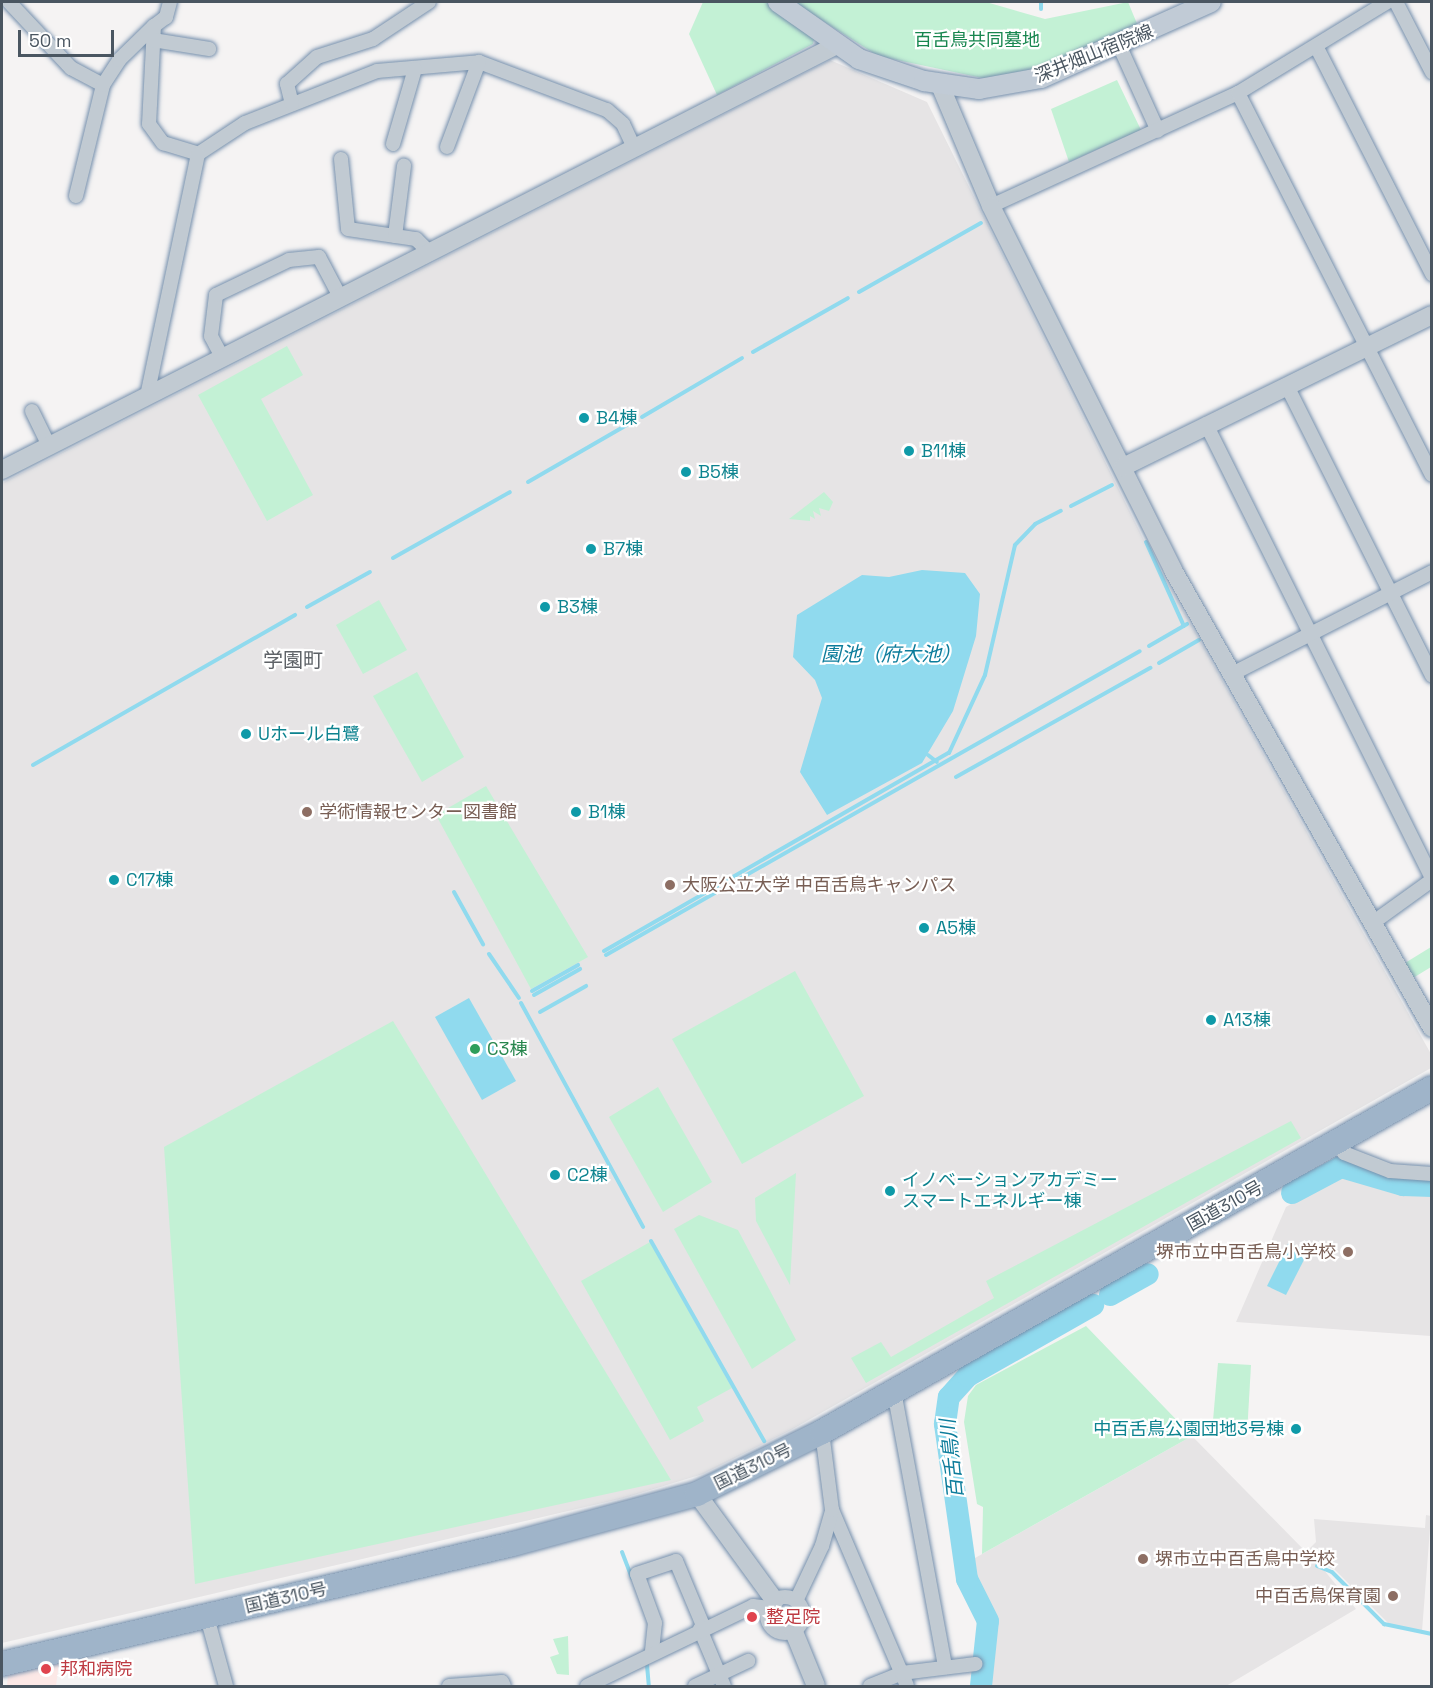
<!DOCTYPE html>
<meta charset="utf-8">
<style>
body{margin:0}
#map{position:relative;width:1433px;height:1688px;overflow:hidden;background:#f5f3f3;font-family:"Space Grotesk","Noto Sans JP",sans-serif}
div>[style]{position:absolute}
[style*='--x']{left:calc(var(--x)*1px);top:calc(var(--y)*1px);width:calc(var(--w)*1px);rotate:calc(var(--a)*1deg)}
.education>*{inset:0;background:#e6e4e5}
.medical>*{inset:0;background:#fce8e6}
.green>*{inset:0;background:#c3f1d5}
.water>*{inset:0;background:#90daee}
.stream>*{height:4px;margin:-2px;padding:0 2px;transform-origin:2px;border-radius:2px;background:#90daee}
.river>*{height:22px;margin:-11px;padding:0 11px;transform-origin:11px;border-radius:11px;background:#90daee}
.roads{filter:drop-shadow(0 0 2px #7690ad) drop-shadow(0 0 2px #7690ad)}
.minor>*{height:14px;margin:-7px;padding:0 7px;transform-origin:7px;border-radius:7px;background:#c1cad2}
.minor>.ring{margin:-7px;padding:0;box-sizing:content-box;background:none;border:14px solid #c1cad2;border-radius:50%}
.tertiary>*{height:18px;margin:-9px;padding:0 9px;transform-origin:9px;border-radius:9px;background:#c1cad2}
.secondary>*{height:20px;margin:-10px;padding:0 10px;transform-origin:10px;border-radius:10px;background:#c1cbd6}
.trunk>*{height:24px;margin:-12px;padding:0 12px;transform-origin:12px;border-radius:12px;background:#9fb4c9}
.dots>*{width:16px;height:16px;translate:-50% -50%;box-sizing:border-box;border:3px solid #fff;border-radius:50%}
span{translate:-50% -50%;white-space:nowrap;text-align:center;line-height:1.15;-webkit-text-stroke:4.5px #fff;paint-order:stroke}
.park-label{font-size:18px;color:#17864f}
.street-label{font-size:18px;color:#4a5661}
.culture-label{font-size:18px;color:#0d838f}
.left{translate:0 -50%;text-align:left}
.right{translate:-100% -50%;text-align:right}
.education-label{font-size:18px;color:#785e54}
.leisure-label{font-size:18px;color:#27864d}
.health-label{font-size:18px;color:#be3a42}
.water-label{font-size:20px;color:#0c7c9b;font-style:italic}
.neighbourhood-label{font-size:20px;color:#5f6368}
.frame{position:absolute;inset:0;border:3px solid #4a5661;pointer-events:none}
.scale{position:absolute;left:18px;top:30px;width:96px;height:27px;box-sizing:border-box;border:3px solid #4a5661;border-top:0;padding-left:8px;font-size:18px;line-height:21px;white-space:nowrap;color:#4a5661;-webkit-text-stroke:4px #fff;paint-order:stroke}
</style>
<div id="map">
<div class="education">
<i style="clip-path:polygon(830px 60px,927px 102px,1145px 542px,1431px 1054px,1431px 1068px,791px 1430px,703px 1474px,624px 1498px,2px 1643px,2px 483px)"></i>
<i style="clip-path:polygon(1345px 1172px,1412px 1190px,1431px 1189px,1431px 1336px,1236px 1322px,1286px 1207px)"></i>
<i style="clip-path:polygon(1192px 1436px,1306px 1552px,1316px 1542px,1314px 1519px,1425px 1528px,1426px 1515px,1431px 1516px,1422px 1631px,1389px 1624px,1334px 1569px,1319px 1564px,1356px 1609px,1226px 1686px,984px 1686px,992px 1622px,968px 1562px)"></i>
</div>
<div class="medical">
<i style="clip-path:polygon(59px 1663px,56px 1686px,7px 1686px,8px 1675px)"></i>
</div>
<div class="green">
<i style="clip-path:polygon(703px 2px,767px 2px,814px 39px,813px 44px,717px 95px,689px 34px)"></i>
<i style="clip-path:polygon(793px 2px,986px 2px,1045px 19px,1128px 2px,1138px 26px,1046px 68px,987px 79px,878px 56px)"></i>
<i style="clip-path:polygon(1117px 80px,1141px 130px,1069px 162px,1051px 109px)"></i>
<i style="clip-path:polygon(287px 346px,303px 375px,261px 399px,313px 495px,267px 521px,198px 395px)"></i>
<i style="clip-path:polygon(824px 492px,833px 502px,829px 511px,819px 508px,821px 516px,813px 511px,815px 519px,810px 516px,810px 521px,789px 519px)"></i>
<i style="clip-path:polygon(379px 600px,407px 650px,363px 674px,336px 625px)"></i>
<i style="clip-path:polygon(417px 672px,464px 757px,422px 782px,373px 696px)"></i>
<i style="clip-path:polygon(486px 786px,588px 957px,531px 989px,436px 815px)"></i>
<i style="clip-path:polygon(1431px 947px,1431px 967px,1413px 978px,1405px 963px)"></i>
<i style="clip-path:polygon(795px 971px,864px 1096px,742px 1164px,672px 1039px)"></i>
<i style="clip-path:polygon(393px 1021px,671px 1480px,195px 1584px,164px 1147px)"></i>
<i style="clip-path:polygon(658px 1087px,712px 1182px,663px 1212px,609px 1117px)"></i>
<i style="clip-path:polygon(1291px 1121px,1301px 1138px,866px 1383px,851px 1358px,881px 1342px,891px 1357px,994px 1298px,986px 1281px)"></i>
<i style="clip-path:polygon(796px 1173px,790px 1285px,756px 1221px,755px 1198px)"></i>
<i style="clip-path:polygon(699px 1215px,738px 1230px,796px 1340px,752px 1369px,674px 1229px)"></i>
<i style="clip-path:polygon(650px 1242px,732px 1388px,697px 1407px,704px 1421px,670px 1440px,581px 1281px)"></i>
<i style="clip-path:polygon(1086px 1326px,1192px 1436px,982px 1554px,983px 1507px,977px 1504px,964px 1422px,968px 1396px,976px 1385px)"></i>
<i style="clip-path:polygon(1218px 1363px,1251px 1365px,1247px 1434px,1212px 1432px)"></i>
<i style="clip-path:polygon(568px 1636px,569px 1675px,557px 1674px,550px 1657px,559px 1654px,553px 1639px)"></i>
</div>
<div class="water">
<i style="clip-path:polygon(922px 570px,965px 573px,980px 594px,976px 636px,953px 711px,922px 763px,827px 815px,800px 772px,822px 698px,815px 680px,793px 657px,797px 615px,862px 575px,889px 577px)"></i>
<i style="clip-path:polygon(469px 998px,516px 1081px,482px 1100px,435px 1017px)"></i>
<i style="clip-path:polygon(1289px 1242px,1308px 1252px,1286px 1295px,1267px 1286px)"></i>
</div>
<div class="stream">
<i style="--x:1041;--y:9;--w:7;--a:-90"></i>
<i style="--x:859;--y:292;--w:140;--a:-29.5"></i>
<i style="--x:753;--y:352;--w:109;--a:-29.6"></i>
<i style="--x:642;--y:417;--w:116;--a:-30.5"></i>
<i style="--x:528;--y:482;--w:120;--a:-30"></i>
<i style="--x:1071;--y:506;--w:46;--a:-27.1"></i>
<i style="--x:1146;--y:542;--w:92;--a:65.7"></i>
<i style="--x:393;--y:558;--w:134;--a:-29.4"></i>
<i style="--x:307;--y:607;--w:72;--a:-29.1"></i>
<i style="--x:1149;--y:646;--w:44;--a:-30.1"></i>
<i style="--x:1159;--y:663;--w:46;--a:-29.9"></i>
<i style="--x:928;--y:755;--w:11;--a:38"></i>
<i style="--x:33;--y:765;--w:302;--a:-29.8"></i>
<i style="--x:956;--y:777;--w:223;--a:-29.3"></i>
<i style="--x:454;--y:892;--w:60;--a:60.9"></i>
<i style="--x:604;--y:951;--w:398;--a:-29.9"></i>
<i style="--x:949;--y:753;--w:86;--a:-65.2"></i>
<i style="--x:985;--y:675;--w:133;--a:-77"></i>
<i style="--x:1015;--y:545;--w:29;--a:-46"></i>
<i style="--x:1035;--y:524;--w:29;--a:-27"></i>
<i style="--x:489;--y:954;--w:53;--a:55.7"></i>
<i style="--x:606;--y:955;--w:614;--a:-29.65"></i>
<i style="--x:532;--y:991;--w:53;--a:-29.5"></i>
<i style="--x:534;--y:995;--w:53;--a:-29.5"></i>
<i style="--x:521;--y:1003;--w:255;--a:61.4"></i>
<i style="--x:540;--y:1012;--w:53;--a:-29.5"></i>
<i style="--x:651;--y:1241;--w:230;--a:60.5"></i>
<i style="--x:622;--y:1552;--w:28;--a:69"></i>
<i style="--x:1317;--y:1566;--w:16;--a:22"></i>
<i style="--x:1332;--y:1572;--w:74;--a:45"></i>
<i style="--x:1384;--y:1624;--w:49;--a:11.8"></i>
<i style="--x:647;--y:1665;--w:21;--a:85"></i>
</div>
<div class="river">
<i style="--x:1292;--y:1193;--w:55;--a:-28"></i>
<i style="--x:1341;--y:1167;--w:65;--a:16.2"></i>
<i style="--x:1403;--y:1185;--w:29;--a:2"></i>
<i style="--x:1110;--y:1295;--w:43;--a:-28.9"></i>
<i style="--x:981;--y:1686;--w:65;--a:-83.9"></i>
<i style="--x:988;--y:1621;--w:47;--a:-116.6"></i>
<i style="--x:967;--y:1579;--w:157;--a:-98.1"></i>
<i style="--x:945;--y:1424;--w:27;--a:-82"></i>
<i style="--x:949;--y:1397;--w:28;--a:-48"></i>
<i style="--x:968;--y:1376;--w:144;--a:-29.6"></i>
</div>
<div class="roads">
<div class="minor">
<i style="--x:9;--y:2;--w:91;--a:46.8"></i>
<i style="--x:71;--y:68;--w:36;--a:28"></i>
<i style="--x:170;--y:2;--w:16;--a:105"></i>
<i style="--x:166;--y:17;--w:15;--a:143"></i>
<i style="--x:154;--y:26;--w:98;--a:92.9"></i>
<i style="--x:149;--y:124;--w:24;--a:54"></i>
<i style="--x:163;--y:143;--w:37;--a:17"></i>
<i style="--x:198;--y:154;--w:56;--a:-33.4"></i>
<i style="--x:245;--y:123;--w:142;--a:-21.5"></i>
<i style="--x:377;--y:71;--w:102;--a:-5"></i>
<i style="--x:479;--y:62;--w:137;--a:20.6"></i>
<i style="--x:607;--y:110;--w:21;--a:41"></i>
<i style="--x:623;--y:124;--w:23;--a:65"></i>
<i style="--x:1396;--y:2;--w:79;--a:62.8"></i>
<i style="--x:153;--y:40;--w:57;--a:9.1"></i>
<i style="--x:1119;--y:45;--w:94;--a:65.6"></i>
<i style="--x:1317;--y:48;--w:254;--a:63"></i>
<i style="--x:1238;--y:93;--w:428;--a:63.1"></i>
<i style="--x:292;--y:104;--w:21;--a:-104"></i>
<i style="--x:287;--y:84;--w:40;--a:-42"></i>
<i style="--x:317;--y:57;--w:59;--a:-17.8"></i>
<i style="--x:373;--y:39;--w:67;--a:-33.5"></i>
<i style="--x:393;--y:144;--w:78;--a:-73.7"></i>
<i style="--x:447;--y:147;--w:91;--a:-69.4"></i>
<i style="--x:341;--y:159;--w:70;--a:84.3"></i>
<i style="--x:348;--y:229;--w:69;--a:8.4"></i>
<i style="--x:416;--y:239;--w:16;--a:45"></i>
<i style="--x:76;--y:196;--w:114;--a:-76.3"></i>
<i style="--x:103;--y:85;--w:30;--a:-57"></i>
<i style="--x:119;--y:60;--w:49;--a:-44.2"></i>
<i style="--x:991;--y:206;--w:272;--a:-24.6"></i>
<i style="--x:1238;--y:93;--w:175;--a:-31.4"></i>
<i style="--x:395;--y:236;--w:71;--a:-82.7"></i>
<i style="--x:221;--y:355;--w:21;--a:-118"></i>
<i style="--x:211;--y:336;--w:41;--a:-83"></i>
<i style="--x:216;--y:295;--w:81;--a:-25.6"></i>
<i style="--x:289;--y:260;--w:30;--a:-6"></i>
<i style="--x:319;--y:257;--w:43;--a:62.2"></i>
<i style="--x:1287;--y:386;--w:324;--a:63.4"></i>
<i style="--x:147;--y:396;--w:247;--a:-78.1"></i>
<i style="--x:32;--y:411;--w:39;--a:64"></i>
<i style="--x:1206;--y:424;--w:507;--a:63.54"></i>
<i style="--x:1230;--y:675;--w:227;--a:-27"></i>
<i style="--x:1371;--y:924;--w:75;--a:-35.8"></i>
<i style="--x:1337;--y:1143;--w:12;--a:55"></i>
<i style="--x:1344;--y:1153;--w:49;--a:21.4"></i>
<i style="--x:1390;--y:1171;--w:42;--a:4.1"></i>
<i style="--x:894;--y:1391;--w:281;--a:79.5"></i>
<i style="--x:832;--y:1510;--w:191;--a:66.9"></i>
<i class="ring" style="left:767px;top:1597px;width:22px;height:22px"></i>
<i style="--x:796;--y:1601;--w:61;--a:-64.7"></i>
<i style="--x:822;--y:1546;--w:37;--a:-74"></i>
<i style="--x:832;--y:1510;--w:79;--a:-97.3"></i>
<i style="--x:207;--y:1617;--w:72;--a:74.6"></i>
<i style="--x:700;--y:1629;--w:62;--a:67.2"></i>
<i style="--x:652;--y:1651;--w:28;--a:-84"></i>
<i style="--x:655;--y:1623;--w:52;--a:-110.2"></i>
<i style="--x:637;--y:1574;--w:41;--a:-18.4"></i>
<i style="--x:676;--y:1561;--w:73;--a:67.3"></i>
<i style="--x:449;--y:1686;--w:53;--a:-4.3"></i>
<i style="--x:502;--y:1682;--w:4;--a:63"></i>
<i style="--x:587;--y:1686;--w:184;--a:-25.7"></i>
<i style="--x:753;--y:1606;--w:16;--a:7"></i>
<i style="--x:695;--y:1686;--w:59;--a:-25.3"></i>
<i style="--x:870;--y:1686;--w:35;--a:-22"></i>
<i style="--x:902;--y:1673;--w:74;--a:-7"></i>
</div>
<div class="tertiary">
<i style="--x:940;--y:85;--w:131;--a:67.1"></i>
<i style="--x:991;--y:206;--w:407;--a:63.4"></i>
<i style="--x:1173;--y:570;--w:526;--a:60.51"></i>
<i style="--x:1123;--y:467;--w:344;--a:-26.2"></i>
<i style="--x:2;--y:470;--w:935;--a:-26.98"></i>
<i style="--x:697;--y:1494;--w:132;--a:53.9"></i>
<i style="--x:794;--y:1632;--w:58;--a:67.8"></i>
</div>
<div class="secondary">
<i style="--x:778;--y:2;--w:99;--a:35.1"></i>
<i style="--x:859;--y:59;--w:69;--a:18.7"></i>
<i style="--x:924;--y:81;--w:56;--a:8.3"></i>
<i style="--x:979;--y:89;--w:63;--a:-10.1"></i>
<i style="--x:1041;--y:78;--w:186;--a:-24.1"></i>
</div>
<div class="trunk">
<i style="--x:2;--y:1664;--w:525;--a:-13.22"></i>
<i style="--x:513;--y:1544;--w:191;--a:-15.2"></i>
<i style="--x:697;--y:1494;--w:140;--a:-26.4"></i>
<i style="--x:822;--y:1432;--w:700;--a:-29.42"></i>
</div>
</div>
<div class="dots">
<i style="left:584px;top:418px;background:#0f9aa8"></i>
<i style="left:909px;top:451px;background:#0f9aa8"></i>
<i style="left:686px;top:472px;background:#0f9aa8"></i>
<i style="left:591px;top:549px;background:#0f9aa8"></i>
<i style="left:545px;top:607px;background:#0f9aa8"></i>
<i style="left:246px;top:734px;background:#0f9aa8"></i>
<i style="left:307px;top:812px;background:#8d6e63"></i>
<i style="left:576px;top:812px;background:#0f9aa8"></i>
<i style="left:114px;top:880px;background:#0f9aa8"></i>
<i style="left:670px;top:885px;background:#8d6e63"></i>
<i style="left:924px;top:928px;background:#0f9aa8"></i>
<i style="left:1211px;top:1020px;background:#0f9aa8"></i>
<i style="left:475px;top:1049px;background:#2e9e5b"></i>
<i style="left:555px;top:1175px;background:#0f9aa8"></i>
<i style="left:890px;top:1191px;background:#0f9aa8"></i>
<i style="left:1348px;top:1252px;background:#8d6e63"></i>
<i style="left:1296px;top:1429px;background:#0f9aa8"></i>
<i style="left:1143px;top:1559px;background:#8d6e63"></i>
<i style="left:1393px;top:1596px;background:#8d6e63"></i>
<i style="left:752px;top:1617px;background:#e0444e"></i>
<i style="left:46px;top:1669px;background:#e0444e"></i>
</div>
<div class="park-label">
<span style="left:977px;top:40px">百舌鳥共同墓地</span>
</div>
<div class="street-label">
<span style="left:1094px;top:54px;rotate:-22deg">深井畑山宿院線</span>
<span style="left:1225px;top:1206px;rotate:-29deg">国道310号</span>
<span style="left:753px;top:1467px;rotate:-26deg">国道310号</span>
<span style="left:286px;top:1598px;rotate:-13deg">国道310号</span>
</div>
<div class="culture-label">
<span class="left" style="left:596px;top:418px">B4棟</span>
<span class="left" style="left:921px;top:451px">B11棟</span>
<span class="left" style="left:698px;top:472px">B5棟</span>
<span class="left" style="left:603px;top:549px">B7棟</span>
<span class="left" style="left:557px;top:607px">B3棟</span>
<span class="left" style="left:258px;top:734px">Uホール白鷺</span>
<span class="left" style="left:588px;top:812px">B1棟</span>
<span class="left" style="left:126px;top:880px">C17棟</span>
<span class="left" style="left:936px;top:928px">A5棟</span>
<span class="left" style="left:1223px;top:1020px">A13棟</span>
<span class="left" style="left:567px;top:1175px">C2棟</span>
<span class="left" style="left:902px;top:1191px">イノベーションアカデミー<br>スマートエネルギー棟</span>
<span class="right" style="left:1284px;top:1429px">中百舌鳥公園団地3号棟</span>
</div>
<div class="education-label">
<span class="left" style="left:319px;top:812px">学術情報センター図書館</span>
<span class="left" style="left:682px;top:885px">大阪公立大学 中百舌鳥キャンパス</span>
<span class="right" style="left:1336px;top:1252px">堺市立中百舌鳥小学校</span>
<span class="left" style="left:1155px;top:1559px">堺市立中百舌鳥中学校</span>
<span class="right" style="left:1381px;top:1596px">中百舌鳥保育園</span>
</div>
<div class="leisure-label">
<span class="left" style="left:487px;top:1049px">C3棟</span>
</div>
<div class="health-label">
<span class="left" style="left:766px;top:1617px">整足院</span>
<span class="left" style="left:60px;top:1669px">邦和病院</span>
</div>
<div class="water-label">
<span style="left:891px;top:654px">園池（府大池）</span>
<span style="left:952px;top:1459px;rotate:-96deg">百舌鳥川</span>
</div>
<div class="neighbourhood-label">
<span style="left:293px;top:660px">学園町</span>
</div>
<div class="frame"></div>
<div class="scale">50 m</div>
</div>
